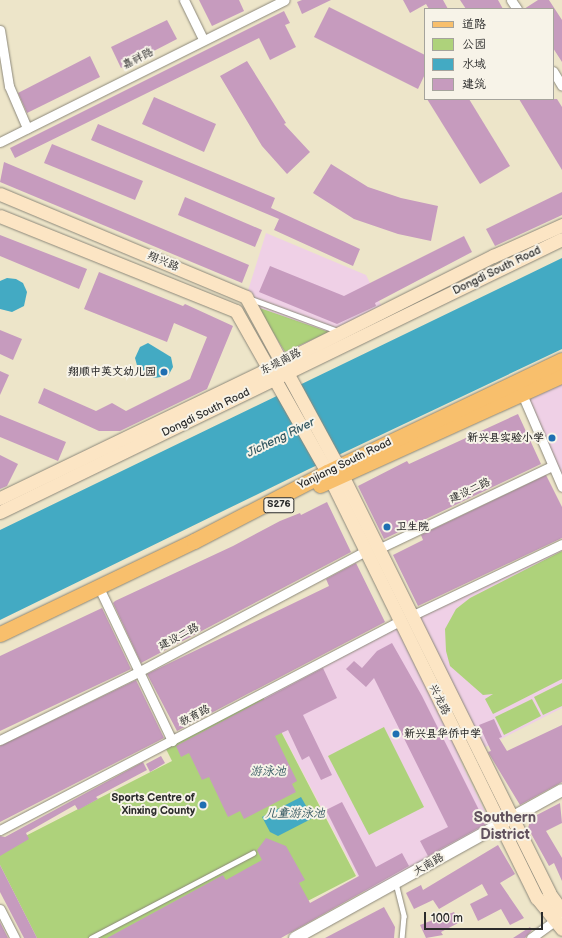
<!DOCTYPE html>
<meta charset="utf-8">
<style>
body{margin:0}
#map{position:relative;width:562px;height:938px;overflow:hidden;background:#ede5c9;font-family:"Balsamiq Sans","LXGW WenKai TC",sans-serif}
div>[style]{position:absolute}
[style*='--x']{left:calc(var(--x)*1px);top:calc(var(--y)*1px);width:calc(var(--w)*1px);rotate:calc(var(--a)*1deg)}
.built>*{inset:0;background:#efd0e6}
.green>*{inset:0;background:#aed27b}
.water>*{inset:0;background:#43aac3}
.building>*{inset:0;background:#c69bbe}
.roads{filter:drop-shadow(0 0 1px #8c887a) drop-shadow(0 0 1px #8c887a)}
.service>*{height:4.5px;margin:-2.25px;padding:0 2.25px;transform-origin:2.25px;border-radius:2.25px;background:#fff}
.minor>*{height:9px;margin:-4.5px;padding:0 4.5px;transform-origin:4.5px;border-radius:4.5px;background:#fff}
.tertiary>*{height:12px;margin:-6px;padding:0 6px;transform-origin:6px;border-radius:6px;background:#fff}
.secondary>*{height:13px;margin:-6.5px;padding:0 6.5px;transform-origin:6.5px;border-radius:6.5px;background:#fce5c4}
.primary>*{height:15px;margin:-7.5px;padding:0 7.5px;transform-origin:7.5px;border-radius:7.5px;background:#f8bf6c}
.dots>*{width:11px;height:11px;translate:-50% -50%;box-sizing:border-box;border:2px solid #f7f3e8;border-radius:50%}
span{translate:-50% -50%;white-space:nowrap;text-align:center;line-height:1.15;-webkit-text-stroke:4px #f7f3e8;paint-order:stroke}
.shield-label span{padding:1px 3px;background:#f7f3e8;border:1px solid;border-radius:3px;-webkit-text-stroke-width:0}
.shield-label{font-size:10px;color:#2b2b2b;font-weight:700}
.street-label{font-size:11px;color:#2b2b2b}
.poi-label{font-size:11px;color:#2b2b2b;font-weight:700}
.right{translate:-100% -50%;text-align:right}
.left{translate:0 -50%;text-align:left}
.water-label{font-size:12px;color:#335760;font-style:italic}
.district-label{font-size:15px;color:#61525e;font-weight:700}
.legend{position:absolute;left:424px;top:8px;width:130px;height:92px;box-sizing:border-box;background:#f7f3e8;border:1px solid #a5a39c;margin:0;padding:5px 7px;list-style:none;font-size:12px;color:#2b2b2b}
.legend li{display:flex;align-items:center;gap:8px;height:20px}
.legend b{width:20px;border:1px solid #a5a39c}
.scale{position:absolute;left:424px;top:912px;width:119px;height:18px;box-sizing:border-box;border:2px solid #2b2b2b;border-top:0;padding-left:5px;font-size:12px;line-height:14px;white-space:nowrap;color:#2b2b2b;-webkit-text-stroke:3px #f7f3e8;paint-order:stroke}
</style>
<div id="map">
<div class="built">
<i style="clip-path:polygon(266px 233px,366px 275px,384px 311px,282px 361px,246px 297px)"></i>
<i style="clip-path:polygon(562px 375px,562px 483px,522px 394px)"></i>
<i style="clip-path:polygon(562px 544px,562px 708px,460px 760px,494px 830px,369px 898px,262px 695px)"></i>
</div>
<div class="green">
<i style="clip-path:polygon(257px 307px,329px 332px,285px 352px)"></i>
<i style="clip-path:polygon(562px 551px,562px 679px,493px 714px,485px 699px,493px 694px,483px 695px,450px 666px,446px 651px,445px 629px,456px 609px,470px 598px)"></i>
<i style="clip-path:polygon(562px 683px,562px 706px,543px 715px,534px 697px)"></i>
<i style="clip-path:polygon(262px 695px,356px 876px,236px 938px,37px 938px,0 865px,0 849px,172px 761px,164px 745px)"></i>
<i style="clip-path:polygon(532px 699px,541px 716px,504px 735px,495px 717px)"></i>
<i style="clip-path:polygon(384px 727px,424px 807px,369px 835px,328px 756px)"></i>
</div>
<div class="water">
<i style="clip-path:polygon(562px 258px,562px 349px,309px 469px,0 620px,0 530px)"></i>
<i style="clip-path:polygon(7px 278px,16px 279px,23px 283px,27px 292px,24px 306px,12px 312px,0 309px,0 281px)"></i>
<i style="clip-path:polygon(148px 343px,171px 357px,173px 367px,168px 376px,154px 378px,138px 369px,135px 358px,140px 347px)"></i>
<i style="clip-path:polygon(301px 797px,313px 818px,278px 836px,270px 832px,262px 817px)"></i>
</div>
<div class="building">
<i style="clip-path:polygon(199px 0,239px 0,244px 11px,212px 26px)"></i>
<i style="clip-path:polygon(302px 0,331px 0,302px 14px,297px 2px)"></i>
<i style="clip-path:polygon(403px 0,443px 0,448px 9px,429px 9px,426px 4px,410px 13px)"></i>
<i style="clip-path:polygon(460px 0,498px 0,503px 9px,466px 9px)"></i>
<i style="clip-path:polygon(538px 0,549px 0,562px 20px,562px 62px,553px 48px,553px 9px,524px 9px)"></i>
<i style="clip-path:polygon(329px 7px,425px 55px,425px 74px,418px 89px,314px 37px)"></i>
<i style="clip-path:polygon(284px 11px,290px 23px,285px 25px,296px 47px,270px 60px,259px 38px,15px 158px,10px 148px)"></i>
<i style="clip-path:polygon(167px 20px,177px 39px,121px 68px,111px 47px)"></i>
<i style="clip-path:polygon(90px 56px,100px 77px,27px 113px,18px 93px)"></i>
<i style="clip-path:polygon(247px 61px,286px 123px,284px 124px,310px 152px,287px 174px,262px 146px,220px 76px)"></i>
<i style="clip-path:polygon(154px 97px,216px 124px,204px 152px,142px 124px)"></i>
<i style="clip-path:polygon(427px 99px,469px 99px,510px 166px,480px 184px)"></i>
<i style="clip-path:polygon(519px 99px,557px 99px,562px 107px,562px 170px)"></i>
<i style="clip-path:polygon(98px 124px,275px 198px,271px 208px,360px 249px,353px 266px,274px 230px,279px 219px,91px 140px)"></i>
<i style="clip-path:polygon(52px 144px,143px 181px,135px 200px,44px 163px)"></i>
<i style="clip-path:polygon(4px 162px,249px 265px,242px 283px,0 182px)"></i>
<i style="clip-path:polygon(331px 164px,368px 187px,401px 198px,438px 206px,431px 241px,398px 234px,354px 219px,313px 193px)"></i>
<i style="clip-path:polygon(562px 192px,562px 215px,495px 246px,486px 229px)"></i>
<i style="clip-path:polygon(185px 197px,262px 230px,255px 247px,178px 215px)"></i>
<i style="clip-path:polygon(0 235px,87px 269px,79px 289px,0 256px)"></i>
<i style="clip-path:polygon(464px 236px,472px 252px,375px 303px,376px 306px,337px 324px,259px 292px,270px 266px,344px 296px)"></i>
<i style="clip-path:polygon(99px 272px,183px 306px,185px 304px,233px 326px,207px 389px,120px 431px,99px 431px,38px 403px,44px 388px,96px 411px,112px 403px,126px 411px,190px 379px,207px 337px,174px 323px,167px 342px,84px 309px)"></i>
<i style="clip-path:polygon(0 330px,22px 339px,13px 360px,0 354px)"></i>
<i style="clip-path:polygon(0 371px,9px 375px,0 395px)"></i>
<i style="clip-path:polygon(518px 414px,541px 464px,384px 539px,358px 486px,407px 461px,409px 464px)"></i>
<i style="clip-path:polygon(0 415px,66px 442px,58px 461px,0 437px)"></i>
<i style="clip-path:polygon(0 455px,18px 464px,7px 486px,0 489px)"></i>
<i style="clip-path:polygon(546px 475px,562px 507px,562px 538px,418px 606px,393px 555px,423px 540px,421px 535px)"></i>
<i style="clip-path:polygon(327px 502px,351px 552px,141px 663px,113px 603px,115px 601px,233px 546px,280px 521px,300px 513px,301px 515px)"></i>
<i style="clip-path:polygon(356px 563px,385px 622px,177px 731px,147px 674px,329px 586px,326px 579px)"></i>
<i style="clip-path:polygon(102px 608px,131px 669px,0 731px,0 656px)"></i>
<i style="clip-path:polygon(392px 643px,422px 696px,486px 824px,428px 856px,420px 841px,448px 827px,374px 678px,366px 687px,346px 669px,354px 661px,362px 668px,377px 651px)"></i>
<i style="clip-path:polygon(323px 668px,337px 698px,303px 715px,332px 775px,321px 780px,309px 756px,302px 760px,288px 730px,275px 736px,297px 781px,292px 784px,296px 792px,244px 819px,240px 811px,228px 817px,209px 777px,202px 780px,189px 753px,181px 757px,176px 746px)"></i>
<i style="clip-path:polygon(136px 680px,164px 738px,0 822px,0 746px)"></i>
<i style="clip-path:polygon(494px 719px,502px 737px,499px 738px,507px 751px,562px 725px,562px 782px,520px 805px,488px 752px,491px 751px,479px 725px)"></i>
<i style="clip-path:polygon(161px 756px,165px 763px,150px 772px,146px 764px)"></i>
<i style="clip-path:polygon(143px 762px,147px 770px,96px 797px,98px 799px,78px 810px,75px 805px,26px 833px,29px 839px,0 856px,0 836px,5px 837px)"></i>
<i style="clip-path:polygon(342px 802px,376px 867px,402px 853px,409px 866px,281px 938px,107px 938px,223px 875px,226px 880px,262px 860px,257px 850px,266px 838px,286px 846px,305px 880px,299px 883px,310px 903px,359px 876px,326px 810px)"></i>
<i style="clip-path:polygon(560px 803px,562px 823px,546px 831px,562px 858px,562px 881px,554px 863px,549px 866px,528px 828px,531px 818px)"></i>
<i style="clip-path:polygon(498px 845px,515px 874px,500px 883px,524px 918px,510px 925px,501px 909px,478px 921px,470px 904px,488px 895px,482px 884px,439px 909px,433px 900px,414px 909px,406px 893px,421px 885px,423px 890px)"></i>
<i style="clip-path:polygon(0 865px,37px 938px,24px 938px,0 892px)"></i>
<i style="clip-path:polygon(384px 907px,395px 927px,394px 938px,325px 938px)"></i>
<i style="clip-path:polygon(454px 912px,460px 922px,441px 932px,443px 935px,426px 938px,420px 925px)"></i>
<i style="clip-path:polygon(0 922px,8px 938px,0 938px)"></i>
<i style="clip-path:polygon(530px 927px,532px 930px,525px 938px,513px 938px)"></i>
</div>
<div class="roads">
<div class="service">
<i style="--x:251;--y:299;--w:93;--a:20.2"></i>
<i style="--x:396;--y:883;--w:34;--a:76"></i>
<i style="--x:404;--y:916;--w:22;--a:95"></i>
<i style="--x:91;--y:938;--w:183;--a:-27.7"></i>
</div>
<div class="minor">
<i style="--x:184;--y:0;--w:43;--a:64"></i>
<i style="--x:511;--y:0;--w:11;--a:56"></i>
<i style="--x:0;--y:30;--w:57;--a:80.9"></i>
<i style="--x:9;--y:86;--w:46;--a:66.8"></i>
<i style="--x:553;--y:71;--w:17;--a:59"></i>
<i style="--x:0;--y:142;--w:318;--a:-26.5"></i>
<i style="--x:522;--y:394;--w:101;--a:66.7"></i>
<i style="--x:378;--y:549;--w:193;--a:-25.5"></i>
<i style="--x:102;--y:594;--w:163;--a:64.5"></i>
<i style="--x:411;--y:616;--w:167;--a:-25.5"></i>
<i style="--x:0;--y:740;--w:156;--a:-26.2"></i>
<i style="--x:140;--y:671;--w:256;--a:-28"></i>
<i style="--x:0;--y:830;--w:451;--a:-27.6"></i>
<i style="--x:0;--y:909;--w:33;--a:63"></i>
<i style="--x:531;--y:938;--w:34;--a:-36"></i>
</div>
<div class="tertiary">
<i style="--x:295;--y:938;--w:305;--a:-29"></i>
</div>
<div class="secondary">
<i style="--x:0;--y:194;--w:267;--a:22.7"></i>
<i style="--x:246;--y:297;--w:187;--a:61.5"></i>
<i style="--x:335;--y:461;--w:482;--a:63.6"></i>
<i style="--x:549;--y:893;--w:22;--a:54"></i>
<i style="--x:0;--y:216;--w:254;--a:21.9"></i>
<i style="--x:236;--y:311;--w:185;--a:60.5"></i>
<i style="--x:327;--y:472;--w:475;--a:63.8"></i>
<i style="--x:537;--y:898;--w:40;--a:51"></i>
<i style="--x:0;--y:498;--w:300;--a:-25.7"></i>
<i style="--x:270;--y:368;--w:250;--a:-26.7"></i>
<i style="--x:493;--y:256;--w:76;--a:-24.2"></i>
<i style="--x:0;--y:512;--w:625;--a:-25.91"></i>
</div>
<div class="primary">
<i style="--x:320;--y:485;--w:266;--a:-24.4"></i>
<i style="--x:0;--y:634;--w:215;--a:-25.6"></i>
<i style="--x:194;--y:541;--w:150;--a:-27.4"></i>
<i style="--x:327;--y:472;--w:260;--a:-25.5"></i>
</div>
</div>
<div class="dots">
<i style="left:164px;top:372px;background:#1f6fb2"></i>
<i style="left:552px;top:438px;background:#1f6fb2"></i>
<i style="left:387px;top:527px;background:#1f6fb2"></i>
<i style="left:396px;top:734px;background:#1f6fb2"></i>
<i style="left:203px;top:805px;background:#1f6fb2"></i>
</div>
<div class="shield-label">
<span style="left:279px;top:505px">S276</span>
</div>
<div class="street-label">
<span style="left:138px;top:59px;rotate:-27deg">嘉祥路</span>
<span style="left:163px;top:262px;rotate:23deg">翔兴路</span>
<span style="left:497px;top:271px;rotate:-26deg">Dongdi South Road</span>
<span style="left:281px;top:362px;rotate:-27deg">东堤南路</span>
<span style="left:206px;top:413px;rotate:-26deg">Dongdi South Road</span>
<span style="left:345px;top:464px;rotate:-26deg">Yanjiang South Road</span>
<span style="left:470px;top:491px;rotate:-25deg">建设二路</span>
<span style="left:179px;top:637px;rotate:-28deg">建设二路</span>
<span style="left:439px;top:700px;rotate:64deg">兴龙路</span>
<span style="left:195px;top:716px;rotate:-27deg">教育路</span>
<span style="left:429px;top:865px;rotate:-30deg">大南路</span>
</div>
<div class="poi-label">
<span class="right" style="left:156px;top:372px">翔顺中英文幼儿园</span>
<span class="right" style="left:544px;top:438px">新兴县实验小学</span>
<span class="left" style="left:396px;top:527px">卫生院</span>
<span class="left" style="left:404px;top:734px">新兴县华侨中学</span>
<span class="right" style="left:195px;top:805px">Sports Centre of<br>Xinxing County</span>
</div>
<div class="water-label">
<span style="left:281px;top:438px;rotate:-26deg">Jicheng River</span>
<span style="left:268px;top:772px">游泳池</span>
<span style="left:295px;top:814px">儿童游泳池</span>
</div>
<div class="district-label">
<span style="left:505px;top:826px">Southern<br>District</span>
</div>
<ul class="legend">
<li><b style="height:5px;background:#f8bf6c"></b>道路</li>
<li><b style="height:11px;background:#aed27b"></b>公园</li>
<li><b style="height:11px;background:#43aac3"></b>水域</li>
<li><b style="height:11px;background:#c69bbe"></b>建筑</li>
</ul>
<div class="scale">100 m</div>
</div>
